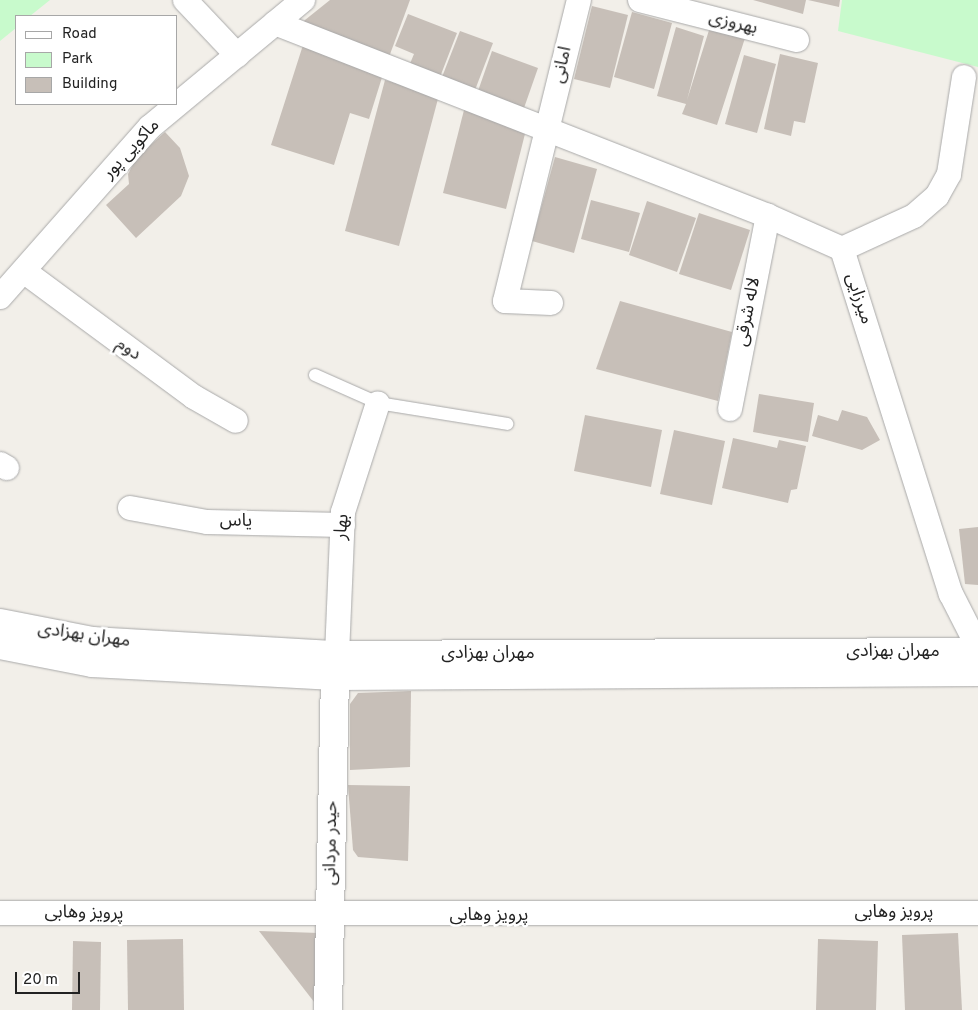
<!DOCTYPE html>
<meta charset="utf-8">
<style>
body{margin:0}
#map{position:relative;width:978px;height:1010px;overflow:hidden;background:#f2efe9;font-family:Overpass,"Noto Sans Arabic",sans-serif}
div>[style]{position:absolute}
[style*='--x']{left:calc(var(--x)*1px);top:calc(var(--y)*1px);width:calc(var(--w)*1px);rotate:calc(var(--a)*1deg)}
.park>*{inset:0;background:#c8facc}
.building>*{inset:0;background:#c7bfb8}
.roads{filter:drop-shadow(0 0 1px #a9a9a9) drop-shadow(0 0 1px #a9a9a9)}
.service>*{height:12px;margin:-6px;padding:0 6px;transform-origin:6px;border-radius:6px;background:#fff}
.minor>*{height:24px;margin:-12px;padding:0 12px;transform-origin:12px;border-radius:12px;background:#fff}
.tertiary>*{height:28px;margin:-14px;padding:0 14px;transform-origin:14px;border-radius:14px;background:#fff}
span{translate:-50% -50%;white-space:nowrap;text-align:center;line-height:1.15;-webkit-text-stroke:5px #fff;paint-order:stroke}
.street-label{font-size:18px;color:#222}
.legend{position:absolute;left:15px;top:15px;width:162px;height:90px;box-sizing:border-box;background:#fff;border:1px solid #a7a7a7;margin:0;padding:6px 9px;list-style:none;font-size:15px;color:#222}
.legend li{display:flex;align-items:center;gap:10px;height:25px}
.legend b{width:25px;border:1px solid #a7a7a7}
.scale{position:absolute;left:15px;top:972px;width:65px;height:22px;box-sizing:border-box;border:2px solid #222;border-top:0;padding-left:6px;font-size:15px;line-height:18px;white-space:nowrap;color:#222;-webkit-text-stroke:4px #fff;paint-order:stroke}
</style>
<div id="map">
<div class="park">
<i style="clip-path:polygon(0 0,50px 0,30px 16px,16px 16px,16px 28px,0 41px)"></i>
<i style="clip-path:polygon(842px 0,978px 0,978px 67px,838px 31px)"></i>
</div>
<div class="building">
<i style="clip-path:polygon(330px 0,410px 0,389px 57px,300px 24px)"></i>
<i style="clip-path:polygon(753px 0,806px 0,803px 14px)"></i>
<i style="clip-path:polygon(808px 0,840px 0,839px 7px)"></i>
<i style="clip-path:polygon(592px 6px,628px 15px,610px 88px,574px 79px)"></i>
<i style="clip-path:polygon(632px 12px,672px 23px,654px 89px,614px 77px)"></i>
<i style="clip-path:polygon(408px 14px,457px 33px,440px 77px,409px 66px,414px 54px,395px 46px)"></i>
<i style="clip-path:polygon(676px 27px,704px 36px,687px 100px,710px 27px,745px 38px,717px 125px,682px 114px,686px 104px,657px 96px)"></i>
<i style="clip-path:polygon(460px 31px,493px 43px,475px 90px,442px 77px)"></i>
<i style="clip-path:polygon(303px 45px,384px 71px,369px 119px,350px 113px,334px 165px,271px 145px)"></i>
<i style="clip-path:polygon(492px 51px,538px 68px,524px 108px,478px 91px)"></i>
<i style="clip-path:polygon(780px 54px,818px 63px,805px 123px,794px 121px,791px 136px,764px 129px)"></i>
<i style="clip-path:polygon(744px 55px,776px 64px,757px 133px,725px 124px)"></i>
<i style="clip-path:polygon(385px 80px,439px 95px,399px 246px,345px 231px)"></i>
<i style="clip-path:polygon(465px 106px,527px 126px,506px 209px,443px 193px)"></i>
<i style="clip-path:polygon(165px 132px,180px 148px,189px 176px,181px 196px,136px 238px,106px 205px,129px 184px,128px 174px,137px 157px)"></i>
<i style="clip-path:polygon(555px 157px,597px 169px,574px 253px,532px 241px)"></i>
<i style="clip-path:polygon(591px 200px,640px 213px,629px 252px,581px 239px)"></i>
<i style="clip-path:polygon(647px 201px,696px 218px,677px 272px,629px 255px)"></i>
<i style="clip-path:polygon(699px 213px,750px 230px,731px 290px,679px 274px)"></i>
<i style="clip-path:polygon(620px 301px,732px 332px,718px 401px,596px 369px)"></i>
<i style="clip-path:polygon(759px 394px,814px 403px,808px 442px,753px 432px)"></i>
<i style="clip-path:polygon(842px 410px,867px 417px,880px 440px,862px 450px,812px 436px,818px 415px,838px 421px)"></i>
<i style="clip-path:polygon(585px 415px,662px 430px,651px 487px,574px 471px)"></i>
<i style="clip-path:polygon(674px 430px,725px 441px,712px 505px,660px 494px)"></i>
<i style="clip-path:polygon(733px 438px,777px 448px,779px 440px,806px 446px,797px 489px,791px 490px,788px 503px,722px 488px)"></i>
<i style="clip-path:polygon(978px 527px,978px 585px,965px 584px,959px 529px)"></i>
<i style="clip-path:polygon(411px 691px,410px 767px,350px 770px,350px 704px,358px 693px)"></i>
<i style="clip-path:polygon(348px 785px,410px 786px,408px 861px,358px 857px,353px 850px)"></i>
<i style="clip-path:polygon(259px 931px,319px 933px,318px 1007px)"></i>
<i style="clip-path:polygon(958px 933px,962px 1010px,905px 1010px,902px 935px)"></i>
<i style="clip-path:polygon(183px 939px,184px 1010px,128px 1010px,127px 940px)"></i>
<i style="clip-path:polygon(818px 939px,878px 941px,876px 1010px,816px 1010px)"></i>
<i style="clip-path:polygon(73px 941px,101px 942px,100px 1010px,72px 1010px)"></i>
</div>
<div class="roads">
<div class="service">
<i style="--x:315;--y:375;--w:69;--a:24"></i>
<i style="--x:378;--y:403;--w:131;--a:9.2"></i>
</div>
<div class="minor">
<i style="--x:185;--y:0;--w:76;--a:46.6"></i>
<i style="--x:640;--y:0;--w:162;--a:14.3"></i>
<i style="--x:275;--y:23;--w:529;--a:21.38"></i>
<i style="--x:768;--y:216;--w:81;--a:24"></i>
<i style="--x:842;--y:249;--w:362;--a:72.5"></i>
<i style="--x:951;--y:594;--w:59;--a:63"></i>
<i style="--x:842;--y:249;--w:79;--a:-24.6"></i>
<i style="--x:914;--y:216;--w:30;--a:-41"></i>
<i style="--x:937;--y:196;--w:25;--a:-61"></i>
<i style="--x:949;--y:174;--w:98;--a:-81.2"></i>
<i style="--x:25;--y:272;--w:210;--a:36.5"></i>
<i style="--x:194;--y:397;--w:48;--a:29.7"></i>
<i style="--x:0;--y:297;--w:227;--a:-48.6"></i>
<i style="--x:150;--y:127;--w:199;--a:-39.7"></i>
<i style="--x:551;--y:303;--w:46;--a:-177.5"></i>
<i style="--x:505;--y:301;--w:310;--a:-76.2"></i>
<i style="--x:730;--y:409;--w:197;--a:-78.9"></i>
<i style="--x:0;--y:464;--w:8;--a:30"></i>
<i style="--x:130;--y:508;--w:78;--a:10.3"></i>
<i style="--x:207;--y:522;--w:136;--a:1.3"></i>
<i style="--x:337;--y:655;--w:143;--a:-87.6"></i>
<i style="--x:343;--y:512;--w:114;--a:-72.2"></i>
<i style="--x:0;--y:913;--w:978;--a:0"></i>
</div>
<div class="tertiary">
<i style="--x:0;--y:623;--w:94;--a:11.1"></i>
<i style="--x:92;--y:641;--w:245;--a:3.3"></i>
<i style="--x:337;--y:655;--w:641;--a:-0.27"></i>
<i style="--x:0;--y:645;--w:94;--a:11.1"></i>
<i style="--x:92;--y:663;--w:243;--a:3.1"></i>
<i style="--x:335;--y:676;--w:643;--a:-0.36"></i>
<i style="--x:328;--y:1010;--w:334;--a:-88.8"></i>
</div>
</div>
<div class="street-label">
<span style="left:733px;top:24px;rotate:14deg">بهروزی</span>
<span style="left:563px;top:65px;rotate:-77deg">امانی</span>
<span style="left:132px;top:150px;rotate:-47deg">ماکویی‌ پور</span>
<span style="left:858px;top:299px;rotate:72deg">میرزایی</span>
<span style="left:749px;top:312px;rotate:-79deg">لاله شرقی</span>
<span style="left:128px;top:350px;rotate:36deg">دوم</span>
<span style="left:236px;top:522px;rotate:1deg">یاس</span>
<span style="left:343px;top:527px;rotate:-85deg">بهار</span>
<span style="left:84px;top:636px;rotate:8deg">مهران بهزادی</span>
<span style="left:893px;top:652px">مهران بهزادی</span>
<span style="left:488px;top:654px">مهران بهزادی</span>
<span style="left:332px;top:843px;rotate:-89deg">حیدر مردانی</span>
<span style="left:894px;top:913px">پرویز وهابی</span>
<span style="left:84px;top:914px;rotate:1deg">پرویز وهابی</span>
<span style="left:489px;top:916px">پرویز وهابی</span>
</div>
<ul class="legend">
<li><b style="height:6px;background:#fff"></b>Road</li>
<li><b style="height:14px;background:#c8facc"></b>Park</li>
<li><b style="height:14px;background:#c7bfb8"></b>Building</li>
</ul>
<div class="scale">20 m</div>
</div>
